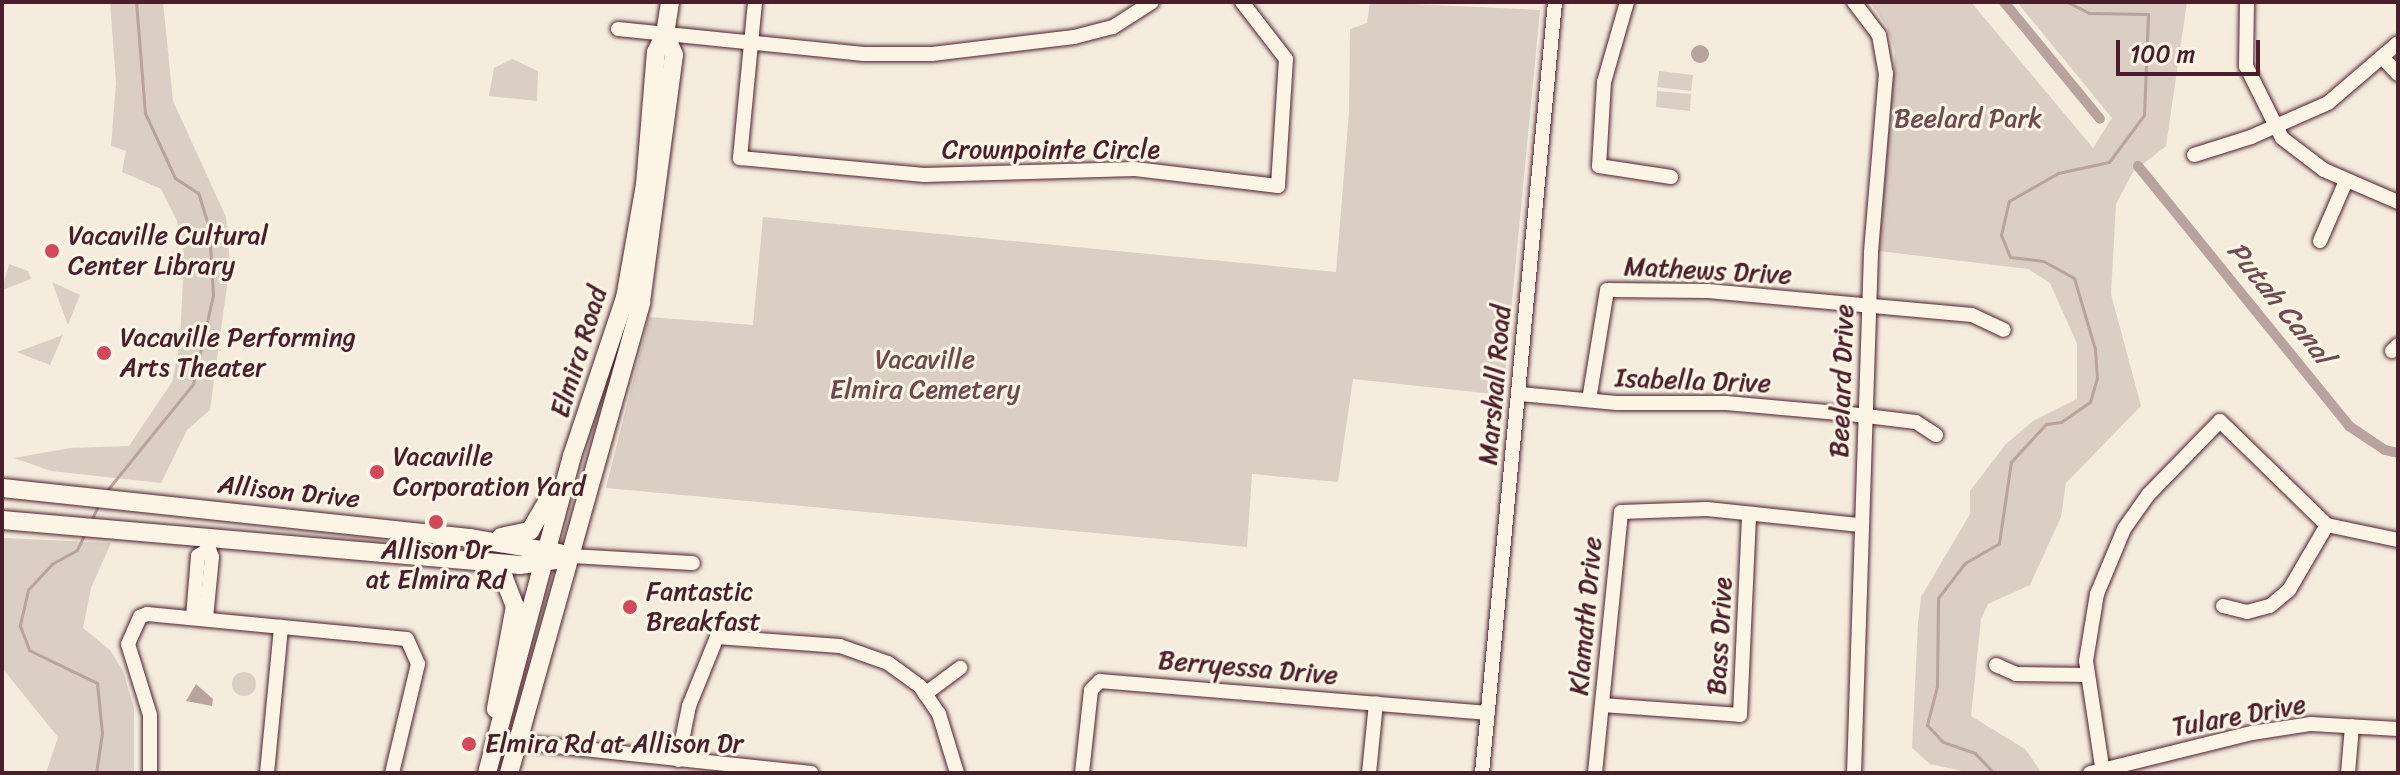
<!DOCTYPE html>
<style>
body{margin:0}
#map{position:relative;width:2400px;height:775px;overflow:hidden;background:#f5ecde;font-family:Sriracha,sans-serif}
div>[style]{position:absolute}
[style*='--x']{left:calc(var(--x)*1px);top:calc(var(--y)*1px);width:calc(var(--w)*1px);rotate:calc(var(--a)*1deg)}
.green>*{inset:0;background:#dbcec4}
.round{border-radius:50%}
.water>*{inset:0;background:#b8a39e}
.stream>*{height:3px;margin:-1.5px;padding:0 1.5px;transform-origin:1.5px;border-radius:1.5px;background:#b8a39e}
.canal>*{height:10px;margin:-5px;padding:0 5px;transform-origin:5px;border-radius:5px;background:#b8a39e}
.roads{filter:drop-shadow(0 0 2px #4a1f2b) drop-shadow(0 0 2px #4a1f2b)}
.minor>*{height:14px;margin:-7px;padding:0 7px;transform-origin:7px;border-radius:7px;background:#fcf5e5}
.major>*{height:18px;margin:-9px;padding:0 9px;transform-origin:9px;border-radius:9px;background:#fcf5e5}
.dots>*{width:22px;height:22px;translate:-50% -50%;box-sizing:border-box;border:4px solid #fcf5e5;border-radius:50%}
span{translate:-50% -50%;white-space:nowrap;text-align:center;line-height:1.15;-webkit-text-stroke:6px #fcf5e5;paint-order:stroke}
.park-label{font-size:26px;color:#6e4b51}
.street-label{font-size:26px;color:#4a1f2b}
.poi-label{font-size:26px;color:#4a1f2b}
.left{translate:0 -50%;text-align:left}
.water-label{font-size:28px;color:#704d53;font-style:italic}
.frame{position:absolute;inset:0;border:4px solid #4a1f2b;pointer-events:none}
.scale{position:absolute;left:2116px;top:40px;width:144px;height:36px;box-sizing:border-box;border:4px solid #4a1f2b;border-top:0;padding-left:10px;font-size:24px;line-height:28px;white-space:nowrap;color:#4a1f2b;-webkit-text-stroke:6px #fcf5e5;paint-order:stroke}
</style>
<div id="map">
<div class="green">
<i style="clip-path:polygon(110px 2px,163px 2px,173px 101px,226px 217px,230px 264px,210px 410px,187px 430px,161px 483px,51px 471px,14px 458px,70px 448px,129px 446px,172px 382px,180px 343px,184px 255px,177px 221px,161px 189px,122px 172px,126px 151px,111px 146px,116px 83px)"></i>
<i style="clip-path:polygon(1370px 2px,1540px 10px,1503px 395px,1353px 379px,1338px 482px,1252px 474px,1247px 547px,606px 488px,649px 317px,753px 325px,763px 217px,1336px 272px,1349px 112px,1350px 29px,1367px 23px)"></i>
<i style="clip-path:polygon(1870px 2px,1971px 2px,2093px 148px,2112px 118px,2017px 2px,2187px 2px,2166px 146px,2133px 172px,2116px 204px,2111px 294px,2141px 406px,2066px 483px,2061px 517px,2030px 585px,1988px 604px,1981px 619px,1971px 716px,2025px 749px,2040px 770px,2036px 773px,1971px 773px,1930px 764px,1912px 748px,1918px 623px,1921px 597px,1970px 514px,1970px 491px,2006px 444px,2033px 421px,2077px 399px,2077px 344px,2050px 283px,2028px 269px,1879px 251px,1895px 52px,1887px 27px)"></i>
<i style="clip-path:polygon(512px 59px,538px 71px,537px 101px,489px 96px,494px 68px)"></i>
<i style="clip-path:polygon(1659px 71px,1693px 75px,1691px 91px,1657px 87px)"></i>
<i style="clip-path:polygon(1657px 91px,1691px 94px,1690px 111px,1656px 107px)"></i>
<i style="clip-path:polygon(9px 264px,28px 271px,31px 279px,2px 290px)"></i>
<i style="clip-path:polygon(52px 282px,80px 295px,68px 325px)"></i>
<i style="clip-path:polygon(63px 335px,50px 365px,17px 352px)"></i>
<i style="clip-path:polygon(4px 538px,111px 543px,91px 588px,83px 628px,110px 650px,123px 671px,134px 708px,134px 773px,46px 773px,58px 737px,2px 668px)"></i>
<i class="round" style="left:232px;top:672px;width:24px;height:24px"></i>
</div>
<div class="water">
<i class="round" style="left:1691px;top:45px;width:18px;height:18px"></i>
<i style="clip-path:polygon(196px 684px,213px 699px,212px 706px,186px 701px)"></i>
</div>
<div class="stream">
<i style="--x:104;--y:494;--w:141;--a:-51"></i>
<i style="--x:193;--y:384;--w:91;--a:-77.3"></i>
<i style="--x:213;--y:295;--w:67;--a:-93.4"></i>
<i style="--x:209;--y:228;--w:37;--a:-107"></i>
<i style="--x:198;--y:193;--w:27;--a:-147"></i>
<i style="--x:175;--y:178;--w:72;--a:-114.8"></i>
<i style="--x:145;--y:113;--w:111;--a:-94.6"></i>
<i style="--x:90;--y:522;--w:20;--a:-63"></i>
<i style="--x:85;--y:533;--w:19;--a:115"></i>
<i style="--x:77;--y:550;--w:29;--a:151"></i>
<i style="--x:52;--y:564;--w:35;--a:133"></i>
<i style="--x:28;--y:590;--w:37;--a:103"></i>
<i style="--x:20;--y:626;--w:26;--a:69"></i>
<i style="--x:29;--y:650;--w:76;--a:25.9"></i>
<i style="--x:97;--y:683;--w:50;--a:84.3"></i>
<i style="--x:102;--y:733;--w:40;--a:98.5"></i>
<i style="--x:1994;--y:773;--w:28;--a:-134"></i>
<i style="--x:1975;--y:753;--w:34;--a:-161"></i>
<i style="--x:1943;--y:742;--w:23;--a:-133"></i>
<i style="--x:1927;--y:725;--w:40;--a:-75.6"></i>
<i style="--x:1937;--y:686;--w:88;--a:-89.3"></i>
<i style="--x:1938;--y:598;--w:44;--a:-52.4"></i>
<i style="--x:1965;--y:563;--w:39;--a:-30"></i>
<i style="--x:1999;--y:543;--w:82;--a:-81.6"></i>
<i style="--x:2011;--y:462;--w:52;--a:-47.4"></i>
<i style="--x:2046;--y:424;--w:15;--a:-8"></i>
<i style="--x:2061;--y:422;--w:35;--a:-35"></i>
<i style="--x:2090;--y:402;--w:25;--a:-74"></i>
<i style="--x:2097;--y:378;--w:29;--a:-94"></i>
<i style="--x:2095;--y:349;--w:74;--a:-106.5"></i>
<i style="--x:2074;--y:278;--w:35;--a:-151"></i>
<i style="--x:2043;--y:261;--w:33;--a:-173"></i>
<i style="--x:2010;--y:257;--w:24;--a:-112"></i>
<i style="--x:2001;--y:235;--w:35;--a:-77"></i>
<i style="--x:2009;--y:201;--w:56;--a:-29.7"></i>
<i style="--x:2058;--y:173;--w:52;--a:-12.2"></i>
<i style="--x:2109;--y:162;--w:59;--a:-53.3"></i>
<i style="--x:2144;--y:115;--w:101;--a:-87.7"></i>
<i style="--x:2148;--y:14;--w:59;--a:-179"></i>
<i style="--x:2089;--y:13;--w:25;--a:-153"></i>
</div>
<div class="canal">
<i style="--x:2004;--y:2;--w:151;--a:50.6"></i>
<i style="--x:2138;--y:166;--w:335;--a:50.9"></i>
<i style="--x:2349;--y:426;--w:43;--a:33.7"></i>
<i style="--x:2385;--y:450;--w:13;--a:13"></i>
</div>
<div class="roads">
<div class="minor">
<i style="--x:755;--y:2;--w:157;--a:95.5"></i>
<i style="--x:740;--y:158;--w:185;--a:5.3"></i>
<i style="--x:924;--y:175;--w:211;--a:-1.6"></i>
<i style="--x:1135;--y:169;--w:144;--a:6.8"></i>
<i style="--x:1278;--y:186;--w:127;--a:-86.4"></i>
<i style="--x:1286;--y:59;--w:72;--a:-127.7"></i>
<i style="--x:1627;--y:2;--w:83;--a:106"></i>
<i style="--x:1604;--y:82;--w:84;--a:93.4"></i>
<i style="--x:1599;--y:166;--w:73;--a:8.7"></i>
<i style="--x:1854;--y:2;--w:41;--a:52.9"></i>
<i style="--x:1879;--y:35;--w:39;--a:80"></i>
<i style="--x:1886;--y:73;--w:181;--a:94.8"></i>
<i style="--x:1871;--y:253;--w:520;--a:91.87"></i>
<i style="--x:2247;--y:2;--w:64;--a:90.9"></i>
<i style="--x:2246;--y:66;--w:80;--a:63.4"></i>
<i style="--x:2282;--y:138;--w:53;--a:37.3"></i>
<i style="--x:2324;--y:170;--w:81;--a:23.4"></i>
<i style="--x:618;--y:29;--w:247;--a:5.8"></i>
<i style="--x:864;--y:54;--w:68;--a:0"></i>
<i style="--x:932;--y:54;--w:143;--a:-6.8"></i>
<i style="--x:1074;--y:37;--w:40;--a:-14.4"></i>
<i style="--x:1113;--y:27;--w:46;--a:-32.7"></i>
<i style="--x:2383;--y:58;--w:22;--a:47"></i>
<i style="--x:2194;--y:155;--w:60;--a:-17.5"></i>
<i style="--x:2251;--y:137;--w:84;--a:-23.8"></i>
<i style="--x:2328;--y:103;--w:92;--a:-40.6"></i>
<i style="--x:2320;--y:241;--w:65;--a:-66.6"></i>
<i style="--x:2392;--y:351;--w:8;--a:-45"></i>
<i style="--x:1520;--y:394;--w:97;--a:5.3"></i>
<i style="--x:1617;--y:403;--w:109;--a:0"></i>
<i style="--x:1726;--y:403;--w:124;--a:5.1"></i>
<i style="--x:1850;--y:414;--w:66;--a:6.9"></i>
<i style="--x:1916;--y:422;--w:24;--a:33"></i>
<i style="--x:1589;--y:400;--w:111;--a:-80.7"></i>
<i style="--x:1607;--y:290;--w:101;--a:0.6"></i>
<i style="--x:1708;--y:291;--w:265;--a:5.2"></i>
<i style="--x:1972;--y:315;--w:35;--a:25"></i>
<i style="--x:205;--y:538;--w:20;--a:70"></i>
<i style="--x:212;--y:557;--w:61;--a:95.6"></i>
<i style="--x:570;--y:556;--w:123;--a:3.3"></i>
<i style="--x:2223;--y:606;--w:25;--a:14"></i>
<i style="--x:2247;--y:612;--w:24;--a:-15"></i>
<i style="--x:2270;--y:606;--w:25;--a:-40"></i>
<i style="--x:2289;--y:590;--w:75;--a:-59.7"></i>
<i style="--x:193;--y:617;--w:61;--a:-85.3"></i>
<i style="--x:198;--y:556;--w:9;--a:-32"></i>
<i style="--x:1996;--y:665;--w:22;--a:24"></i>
<i style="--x:2016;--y:674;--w:71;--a:0.8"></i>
<i style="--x:925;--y:694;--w:44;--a:-36.6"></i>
<i style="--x:1602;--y:705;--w:138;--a:4.1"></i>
<i style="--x:1740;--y:715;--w:199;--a:-87.4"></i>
<i style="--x:498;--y:740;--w:315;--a:6"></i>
<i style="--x:678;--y:760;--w:55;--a:-78.5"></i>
<i style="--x:689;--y:706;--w:74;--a:-67.9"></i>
<i style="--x:717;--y:637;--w:123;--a:4.2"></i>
<i style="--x:840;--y:646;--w:51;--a:19.5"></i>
<i style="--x:888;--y:663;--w:39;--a:36"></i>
<i style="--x:920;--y:686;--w:34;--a:56"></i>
<i style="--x:939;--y:714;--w:62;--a:73"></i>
<i style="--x:150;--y:773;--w:58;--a:-90"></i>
<i style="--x:150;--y:715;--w:74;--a:-107.2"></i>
<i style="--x:128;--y:644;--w:30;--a:-66"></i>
<i style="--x:140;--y:617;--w:8;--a:-23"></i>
<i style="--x:147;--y:614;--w:261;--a:5.5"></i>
<i style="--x:407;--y:639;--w:27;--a:66"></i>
<i style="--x:418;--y:664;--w:112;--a:103.4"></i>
<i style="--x:267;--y:773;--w:147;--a:-84.5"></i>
<i style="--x:1082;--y:773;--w:83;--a:-83.8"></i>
<i style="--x:1091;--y:690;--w:13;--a:-45"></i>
<i style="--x:1100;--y:681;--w:389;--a:4.7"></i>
<i style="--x:1369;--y:773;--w:70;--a:-84.3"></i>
<i style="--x:1482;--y:773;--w:774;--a:-84.59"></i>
<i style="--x:1595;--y:773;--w:262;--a:-84.3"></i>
<i style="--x:1621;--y:512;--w:86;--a:-2"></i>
<i style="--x:1707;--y:509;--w:154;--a:6"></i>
<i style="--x:2090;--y:773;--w:167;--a:-13.9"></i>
<i style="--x:2252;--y:733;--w:60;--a:-8.7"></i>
<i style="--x:2311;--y:724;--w:87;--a:3.3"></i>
<i style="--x:2103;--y:773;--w:113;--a:-98.6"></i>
<i style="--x:2086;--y:661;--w:68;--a:-80.7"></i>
<i style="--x:2097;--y:594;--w:70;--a:-67.4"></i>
<i style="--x:2124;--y:529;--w:42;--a:-54.8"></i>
<i style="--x:2148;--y:495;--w:103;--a:-45.8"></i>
<i style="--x:2220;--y:421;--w:149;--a:44.2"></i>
<i style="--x:2327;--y:525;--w:73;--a:11.9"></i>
<i style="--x:2348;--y:773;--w:47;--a:-85.1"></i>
</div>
<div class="major">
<i style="--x:2;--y:488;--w:470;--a:6.1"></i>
<i style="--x:469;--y:538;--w:92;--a:9.4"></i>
<i style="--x:2;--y:520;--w:520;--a:4.96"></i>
<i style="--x:520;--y:565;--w:36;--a:-8"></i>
<i style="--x:501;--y:537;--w:30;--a:-12"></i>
<i style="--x:530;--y:531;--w:48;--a:-59.7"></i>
<i style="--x:482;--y:564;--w:26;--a:32"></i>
<i style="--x:504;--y:578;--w:30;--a:69"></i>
<i style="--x:515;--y:606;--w:105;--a:100.5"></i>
<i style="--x:487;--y:773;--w:328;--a:-75"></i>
<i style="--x:572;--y:456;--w:167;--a:-71.5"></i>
<i style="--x:625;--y:298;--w:115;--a:-80"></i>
<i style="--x:645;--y:185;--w:133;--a:-85.3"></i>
<i style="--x:656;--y:52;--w:20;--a:-63"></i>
<i style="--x:665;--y:34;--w:32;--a:-81"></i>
<i style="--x:509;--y:773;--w:489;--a:-74.3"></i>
<i style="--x:641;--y:302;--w:249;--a:-82.4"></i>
<i style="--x:674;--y:55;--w:23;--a:-113"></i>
</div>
</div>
<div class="dots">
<i style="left:52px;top:251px;background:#d1495b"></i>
<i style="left:104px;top:353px;background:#d1495b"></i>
<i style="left:377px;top:472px;background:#d1495b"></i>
<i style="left:436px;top:522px;background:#d1495b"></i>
<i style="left:630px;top:607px;background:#d1495b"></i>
<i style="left:469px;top:744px;background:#d1495b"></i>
</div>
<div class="park-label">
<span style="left:1968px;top:119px">Beelard Park</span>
<span style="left:925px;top:375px">Vacaville<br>Elmira Cemetery</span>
</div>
<div class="street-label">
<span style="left:1051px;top:150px">Crownpointe Circle</span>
<span style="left:1708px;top:271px;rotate:3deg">Mathews Drive</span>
<span style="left:579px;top:352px;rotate:-73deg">Elmira Road</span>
<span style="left:1693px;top:381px;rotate:2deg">Isabella Drive</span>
<span style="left:1842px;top:381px;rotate:-88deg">Beelard Drive</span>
<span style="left:1495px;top:385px;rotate:-85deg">Marshall Road</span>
<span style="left:289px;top:492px;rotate:6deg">Allison Drive</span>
<span style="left:1586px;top:616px;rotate:-85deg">Klamath Drive</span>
<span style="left:1720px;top:636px;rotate:-87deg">Bass Drive</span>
<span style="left:1248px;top:668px;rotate:5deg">Berryessa Drive</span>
<span style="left:2239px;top:716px;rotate:-10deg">Tulare Drive</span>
</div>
<div class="poi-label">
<span class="left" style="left:68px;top:251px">Vacaville Cultural<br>Center Library</span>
<span class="left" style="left:120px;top:353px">Vacaville Performing<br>Arts Theater</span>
<span class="left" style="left:393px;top:472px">Vacaville<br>Corporation Yard</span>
<span style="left:436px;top:565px">Allison Dr<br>at Elmira Rd</span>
<span class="left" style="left:646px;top:607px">Fantastic<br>Breakfast</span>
<span class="left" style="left:485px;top:744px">Elmira Rd at Allison Dr</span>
</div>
<div class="water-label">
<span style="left:2280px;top:303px;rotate:51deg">Putah Canal</span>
</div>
<div class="frame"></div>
<div class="scale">100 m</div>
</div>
